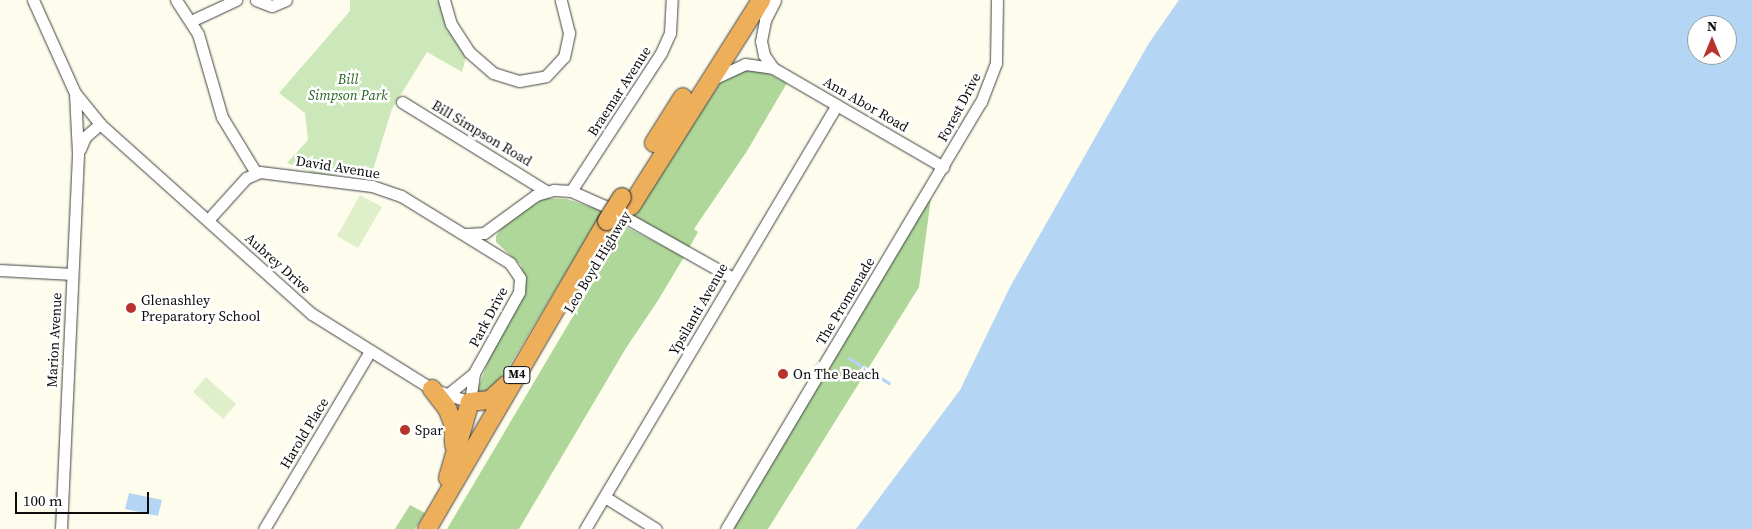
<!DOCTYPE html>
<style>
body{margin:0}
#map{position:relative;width:1752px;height:529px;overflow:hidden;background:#fefded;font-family:"Source Serif 4",serif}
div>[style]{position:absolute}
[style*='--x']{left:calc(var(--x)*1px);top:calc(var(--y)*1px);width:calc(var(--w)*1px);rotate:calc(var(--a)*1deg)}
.green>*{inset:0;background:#cce7b9}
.forest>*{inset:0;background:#aed799}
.pitch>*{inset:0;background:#deefca}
.water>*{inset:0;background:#b4d5f3}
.stream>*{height:2.5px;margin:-1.25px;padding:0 1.25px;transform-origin:1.25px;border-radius:1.25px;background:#b4d5f3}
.roads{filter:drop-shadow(0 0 1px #404040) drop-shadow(0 0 1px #404040)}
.minor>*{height:11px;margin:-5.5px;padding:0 5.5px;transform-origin:5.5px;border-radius:5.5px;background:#fff}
.highway>*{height:18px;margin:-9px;padding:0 9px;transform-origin:9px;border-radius:9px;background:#eeaf5b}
.bridges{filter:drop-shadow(0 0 1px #1e1e1e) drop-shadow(0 0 1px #1e1e1e)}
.highway-bridge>*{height:18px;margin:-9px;padding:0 9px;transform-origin:9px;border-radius:9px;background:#eeaf5b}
.dots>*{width:14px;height:14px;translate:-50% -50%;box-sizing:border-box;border:2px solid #fff;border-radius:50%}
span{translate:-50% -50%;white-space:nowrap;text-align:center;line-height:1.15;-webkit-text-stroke:5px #fff;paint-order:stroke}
.shield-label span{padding:1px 4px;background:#fff;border:1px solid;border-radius:4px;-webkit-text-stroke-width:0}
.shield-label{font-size:12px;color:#0d0d0d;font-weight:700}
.park-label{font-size:14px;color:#266220;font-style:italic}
.street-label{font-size:14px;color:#0d0d0d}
.poi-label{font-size:14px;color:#0d0d0d}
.left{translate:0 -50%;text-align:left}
.north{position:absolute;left:1687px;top:15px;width:50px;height:50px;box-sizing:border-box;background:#fff;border:1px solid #9e9e9e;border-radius:50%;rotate:0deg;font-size:14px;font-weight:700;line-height:20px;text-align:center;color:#0d0d0d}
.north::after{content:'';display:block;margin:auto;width:18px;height:22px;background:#b7332b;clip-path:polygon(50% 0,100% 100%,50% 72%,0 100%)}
.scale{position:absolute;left:15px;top:492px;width:134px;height:22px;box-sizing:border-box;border:2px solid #0d0d0d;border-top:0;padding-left:6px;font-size:15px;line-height:18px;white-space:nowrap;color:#0d0d0d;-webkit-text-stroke:4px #fff;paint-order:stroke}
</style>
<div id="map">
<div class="green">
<i style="clip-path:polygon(350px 0,445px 0,466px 57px,462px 72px,427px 52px,392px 109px,371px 176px,317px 174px,287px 163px,308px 140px,305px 113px,279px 93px,350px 11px)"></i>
</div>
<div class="forest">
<i style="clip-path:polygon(757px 68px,787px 83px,747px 151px,694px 229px,698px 232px,689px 248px,632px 217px,722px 80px,739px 70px)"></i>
<i style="clip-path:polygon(545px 198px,567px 199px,603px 211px,507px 370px,492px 392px,475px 396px,490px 356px,525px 290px,521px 265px,496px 242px,496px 236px,505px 223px)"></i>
<i style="clip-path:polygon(931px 198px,919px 287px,768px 529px,722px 529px)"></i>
<i style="clip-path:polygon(626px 227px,684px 257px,657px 302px,626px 348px,519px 529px,447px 529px)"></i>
<i style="clip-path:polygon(410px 505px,425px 513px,415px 529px,395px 529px)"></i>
</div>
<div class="pitch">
<i style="clip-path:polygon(360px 195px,382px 207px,358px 248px,337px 236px)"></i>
<i style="clip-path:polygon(206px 377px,236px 404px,223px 419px,193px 392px)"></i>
</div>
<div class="water">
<i style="clip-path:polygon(evenodd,1179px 0,1752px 0,1752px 529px,856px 529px,960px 390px,1010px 287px,1149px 43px,1179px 0,1697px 25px,1727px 25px,1727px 55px,1697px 55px,1697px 25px)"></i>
<i style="clip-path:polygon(129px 493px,162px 500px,158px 516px,125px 509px)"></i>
</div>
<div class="stream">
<i style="--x:849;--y:358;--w:47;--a:32"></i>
</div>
<div class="roads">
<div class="minor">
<i style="--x:33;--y:0;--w:102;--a:65.7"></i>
<i style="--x:75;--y:93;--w:40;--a:51"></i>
<i style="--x:100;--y:124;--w:285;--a:41.9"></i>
<i style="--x:312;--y:314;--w:142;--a:32"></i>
<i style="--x:432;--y:389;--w:40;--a:18.9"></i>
<i style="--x:470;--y:402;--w:29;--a:-82"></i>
<i style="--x:474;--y:373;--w:93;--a:-60.9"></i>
<i style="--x:519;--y:292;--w:14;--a:-86"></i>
<i style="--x:520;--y:278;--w:18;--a:-124"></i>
<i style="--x:510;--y:263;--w:128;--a:-148.4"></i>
<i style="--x:401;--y:196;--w:31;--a:-161"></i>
<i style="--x:372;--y:186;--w:113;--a:-172.9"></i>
<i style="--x:260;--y:172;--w:15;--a:157"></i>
<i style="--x:246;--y:178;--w:57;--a:132.1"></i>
<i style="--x:176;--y:0;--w:40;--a:57.1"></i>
<i style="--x:198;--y:34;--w:86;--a:73.9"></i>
<i style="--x:222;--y:117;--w:66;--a:58.7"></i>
<i style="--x:256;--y:0;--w:17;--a:21"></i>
<i style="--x:272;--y:6;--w:15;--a:-23"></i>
<i style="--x:444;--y:0;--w:25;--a:74"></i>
<i style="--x:451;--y:24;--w:33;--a:57"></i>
<i style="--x:469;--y:52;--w:32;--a:41"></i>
<i style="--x:493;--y:73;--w:27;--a:17"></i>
<i style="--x:519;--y:81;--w:27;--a:-10"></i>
<i style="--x:546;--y:76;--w:26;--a:-47"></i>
<i style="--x:564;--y:57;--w:25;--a:-78"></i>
<i style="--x:569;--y:33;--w:34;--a:-104"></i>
<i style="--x:191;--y:21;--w:50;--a:-25"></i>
<i style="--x:773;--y:68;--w:16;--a:-125"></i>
<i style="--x:764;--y:55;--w:14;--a:-102"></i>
<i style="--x:761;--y:41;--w:21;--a:-79"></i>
<i style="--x:765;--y:20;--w:22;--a:-63"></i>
<i style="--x:713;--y:79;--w:35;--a:-25"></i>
<i style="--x:745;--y:64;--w:28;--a:8"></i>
<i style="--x:773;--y:68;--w:197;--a:30.2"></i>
<i style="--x:402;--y:102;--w:169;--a:31.7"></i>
<i style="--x:80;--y:149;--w:13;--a:-67"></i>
<i style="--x:85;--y:137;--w:20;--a:-41"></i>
<i style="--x:571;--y:191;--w:165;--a:-56.9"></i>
<i style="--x:661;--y:53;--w:22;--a:-66"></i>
<i style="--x:670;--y:33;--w:33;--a:-87"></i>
<i style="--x:466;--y:234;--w:18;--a:-3"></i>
<i style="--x:484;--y:233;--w:64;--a:-36.2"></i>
<i style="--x:536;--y:195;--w:19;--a:-16"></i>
<i style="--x:554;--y:190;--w:17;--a:3"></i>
<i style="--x:571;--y:191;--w:37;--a:24"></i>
<i style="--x:605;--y:206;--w:147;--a:29.4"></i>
<i style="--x:0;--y:270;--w:72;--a:3.2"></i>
<i style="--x:447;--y:395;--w:35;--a:-39"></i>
<i style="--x:605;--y:497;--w:60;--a:32.1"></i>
<i style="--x:61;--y:529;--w:376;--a:-87.4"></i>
<i style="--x:78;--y:153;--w:59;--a:-92.9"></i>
<i style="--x:264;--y:529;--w:207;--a:-59.2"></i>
<i style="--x:585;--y:529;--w:493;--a:-59.3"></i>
<i style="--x:726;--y:529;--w:497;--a:-59.2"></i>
<i style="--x:981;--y:102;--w:42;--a:-69"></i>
<i style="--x:996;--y:63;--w:63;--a:-89.1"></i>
</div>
<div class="highway">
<i style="--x:654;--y:143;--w:54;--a:-57.8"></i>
<i style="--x:631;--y:206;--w:244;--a:-57.7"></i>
<i style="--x:432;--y:389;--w:24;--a:52"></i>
<i style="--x:447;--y:408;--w:16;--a:68"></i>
<i style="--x:453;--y:423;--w:22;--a:87"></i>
<i style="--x:448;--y:478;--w:79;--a:-73.9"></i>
<i style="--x:470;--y:402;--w:20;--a:-6"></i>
<i style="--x:490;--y:400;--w:22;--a:-43"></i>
<i style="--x:427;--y:529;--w:357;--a:-59.7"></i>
</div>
</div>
<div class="bridges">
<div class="highway-bridge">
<i style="--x:607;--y:221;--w:28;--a:-58"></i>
</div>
</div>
<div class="dots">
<i style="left:131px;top:308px;background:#b7332b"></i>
<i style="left:783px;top:374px;background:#b7332b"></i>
<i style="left:405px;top:430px;background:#b7332b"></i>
</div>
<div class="shield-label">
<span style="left:517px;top:375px">M4</span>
</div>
<div class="park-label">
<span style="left:348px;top:87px">Bill<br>Simpson Park</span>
</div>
<div class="street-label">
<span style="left:619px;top:91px;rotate:-57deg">Braemar Avenue</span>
<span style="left:866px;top:104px;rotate:30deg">Ann Abor Road</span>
<span style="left:959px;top:107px;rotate:-62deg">Forest Drive</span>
<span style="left:482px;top:133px;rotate:31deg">Bill Simpson Road</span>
<span style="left:338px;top:167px;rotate:9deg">David Avenue</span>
<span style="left:597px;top:262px;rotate:-59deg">Leo Boyd Highway</span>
<span style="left:278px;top:263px;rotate:42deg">Aubrey Drive</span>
<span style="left:845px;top:301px;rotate:-59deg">The Promenade</span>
<span style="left:698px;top:309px;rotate:-60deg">Ypsilanti Avenue</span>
<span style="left:488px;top:317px;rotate:-62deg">Park Drive</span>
<span style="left:54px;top:340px;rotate:-87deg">Marion Avenue</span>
<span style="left:304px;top:433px;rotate:-59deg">Harold Place</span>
</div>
<div class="poi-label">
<span class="left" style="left:141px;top:308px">Glenashley<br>Preparatory School</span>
<span class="left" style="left:793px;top:374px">On The Beach</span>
<span class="left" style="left:415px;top:430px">Spar</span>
</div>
<div class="north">N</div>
<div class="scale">100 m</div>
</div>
